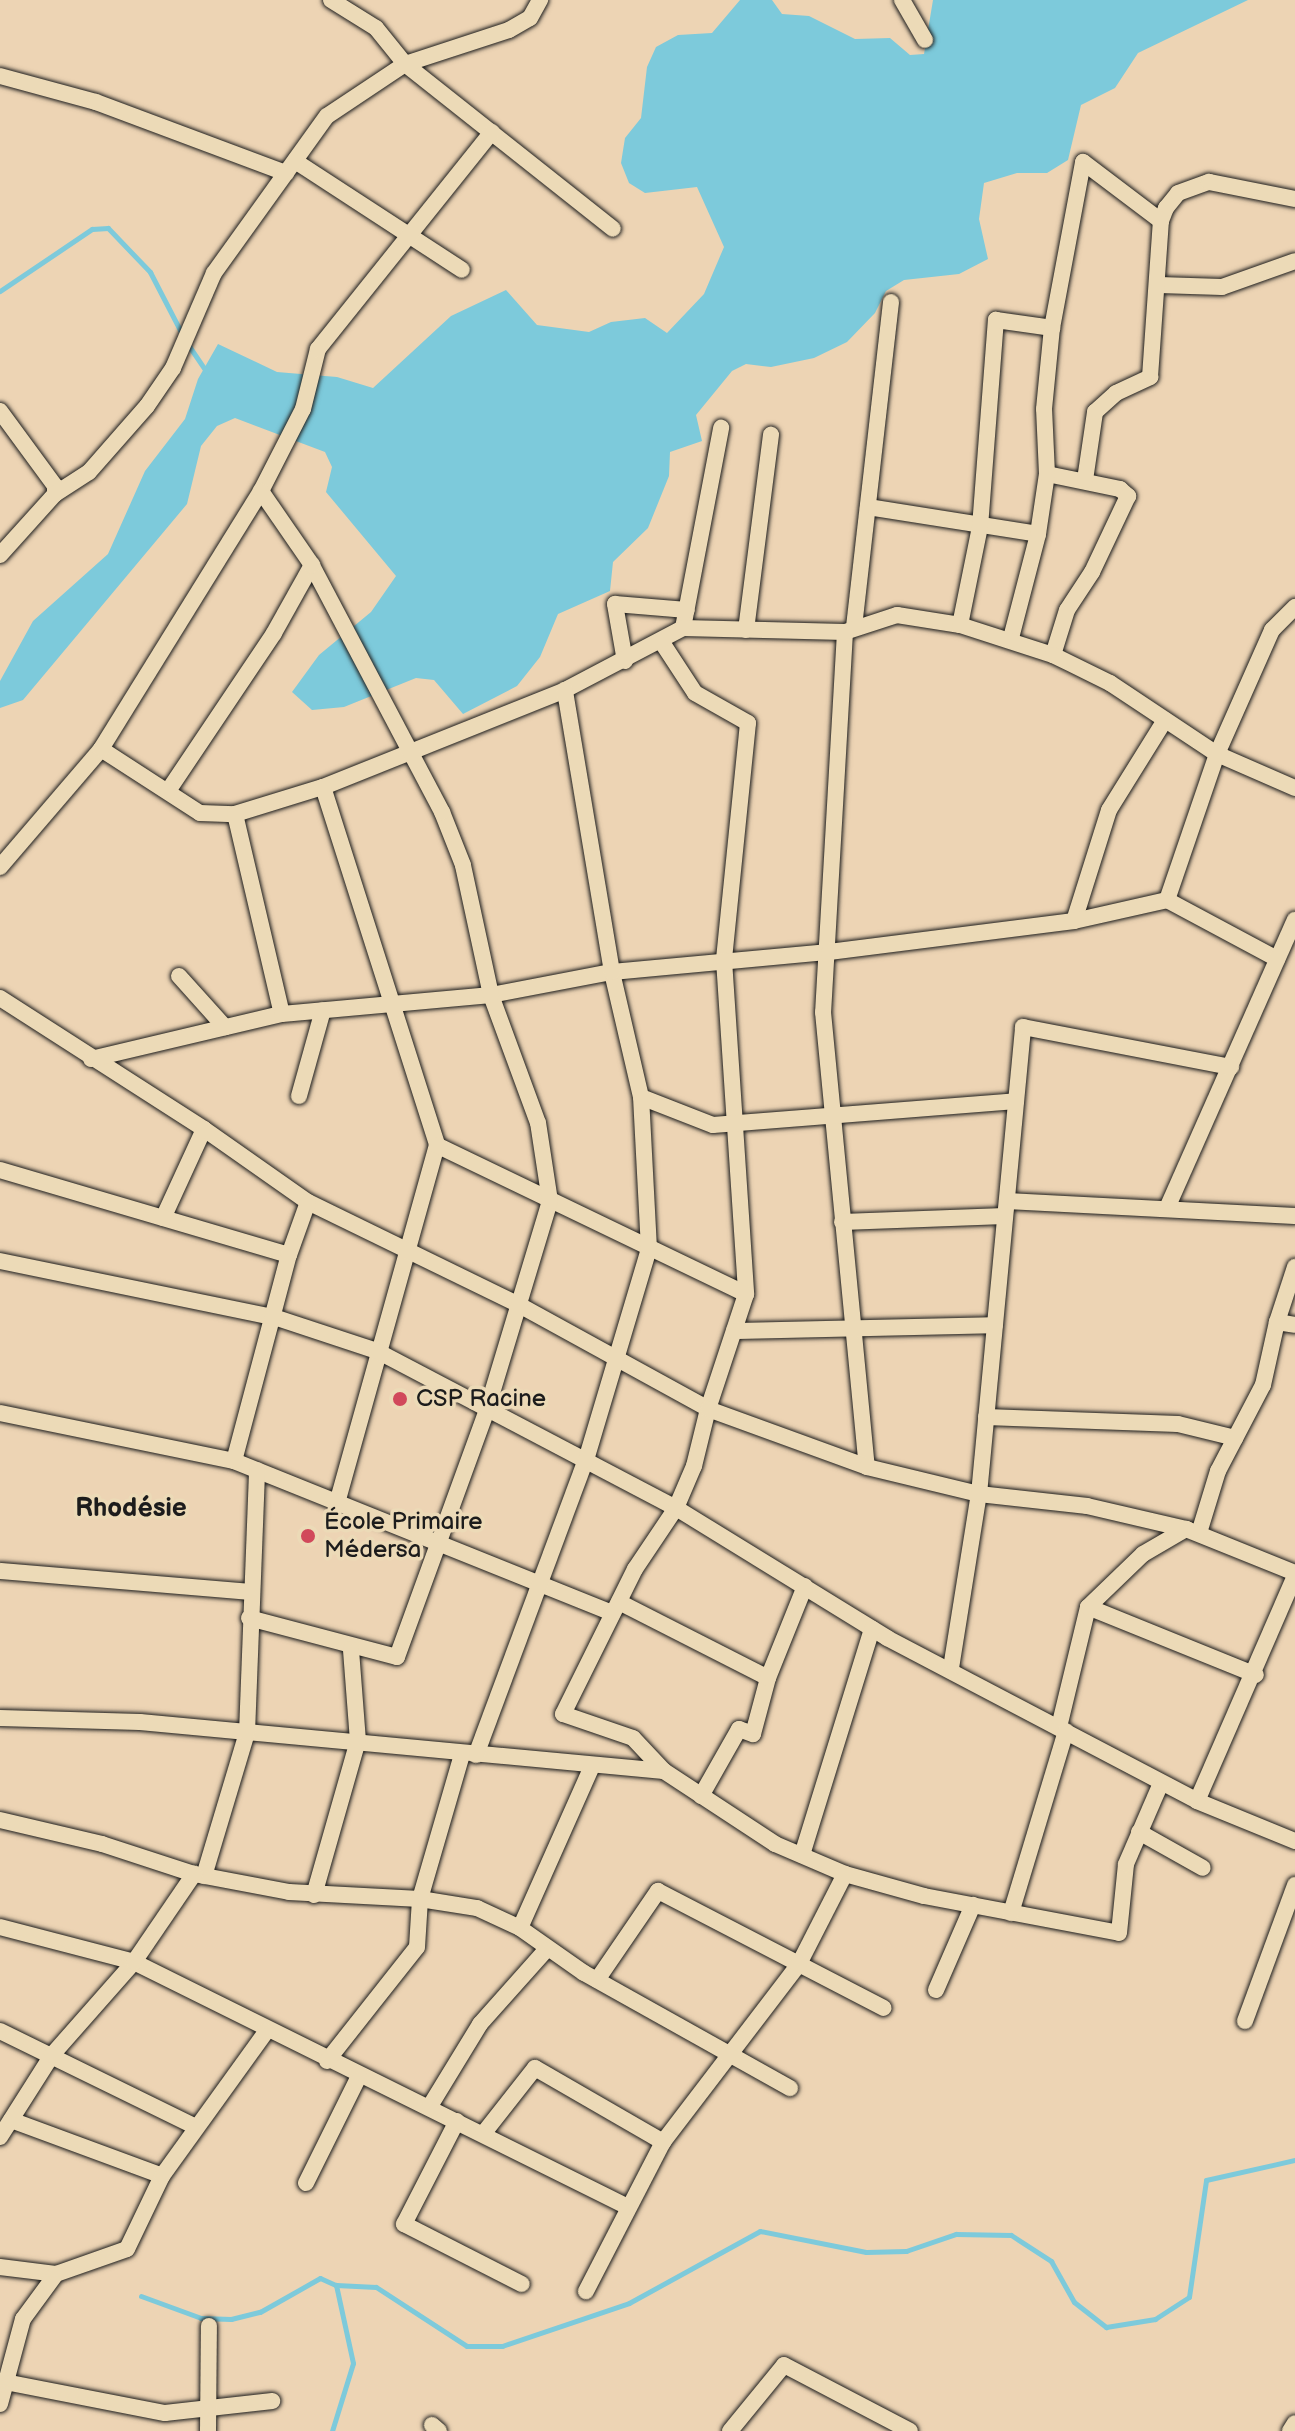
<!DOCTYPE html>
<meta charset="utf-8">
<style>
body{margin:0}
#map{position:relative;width:1295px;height:2431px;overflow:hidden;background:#edd4b4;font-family:"Balsamiq Sans",sans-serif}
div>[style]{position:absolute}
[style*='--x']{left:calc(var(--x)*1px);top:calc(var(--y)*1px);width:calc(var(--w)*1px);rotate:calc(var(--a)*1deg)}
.water>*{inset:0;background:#7dcadb}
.stream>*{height:5px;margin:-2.5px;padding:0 2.5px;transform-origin:2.5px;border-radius:2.5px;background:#7dcadb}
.roads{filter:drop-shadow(0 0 2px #1c1c1c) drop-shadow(0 0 2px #1c1c1c)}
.minor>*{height:16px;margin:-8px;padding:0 8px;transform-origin:8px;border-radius:8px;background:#ecdab7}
.dots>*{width:22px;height:22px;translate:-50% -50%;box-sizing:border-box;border:4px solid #ecdab7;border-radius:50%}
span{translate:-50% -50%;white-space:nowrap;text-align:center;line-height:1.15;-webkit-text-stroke:7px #ecdab7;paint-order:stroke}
.poi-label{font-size:24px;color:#1c1c1c}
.left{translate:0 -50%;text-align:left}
.neighbourhood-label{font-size:26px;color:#1c1c1c;font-weight:700}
</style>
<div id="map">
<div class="water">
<i style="clip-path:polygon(740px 0,772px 0,782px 14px,809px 16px,855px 39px,890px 38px,910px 55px,924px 54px,933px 0,1248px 0,1138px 53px,1115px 88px,1081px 105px,1068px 160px,1047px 173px,1017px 173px,984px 183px,979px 219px,988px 259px,959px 274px,904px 280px,886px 291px,875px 313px,847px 342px,814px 358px,771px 367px,746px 364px,732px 371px,696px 415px,702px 441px,670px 452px,669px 476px,648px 528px,613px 562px,610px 591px,558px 614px,540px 657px,517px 686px,463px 714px,434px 680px,416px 678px,344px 707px,312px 710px,292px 692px,319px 655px,371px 612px,396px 576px,326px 492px,332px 467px,325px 452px,235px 418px,217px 426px,201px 446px,187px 504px,23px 700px,0 708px,0 681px,33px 621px,108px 554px,145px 471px,185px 419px,198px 379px,218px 344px,277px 372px,337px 377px,373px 388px,451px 316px,506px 290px,537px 325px,589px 332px,611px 322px,645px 318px,667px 333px,704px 294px,724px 247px,697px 187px,645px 193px,629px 183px,621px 163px,625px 138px,641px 118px,647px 67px,656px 47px,678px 35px,712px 33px)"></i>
</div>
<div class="stream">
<i style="--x:0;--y:291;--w:111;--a:-34"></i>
<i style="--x:92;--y:229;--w:16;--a:-4"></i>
<i style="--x:108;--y:228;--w:61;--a:46.3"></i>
<i style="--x:150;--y:272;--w:70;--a:62.7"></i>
<i style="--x:187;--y:343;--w:34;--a:56"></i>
<i style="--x:141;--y:2296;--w:64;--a:20.1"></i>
<i style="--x:201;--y:2318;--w:30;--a:2"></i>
<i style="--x:231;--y:2319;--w:30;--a:-14"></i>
<i style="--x:260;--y:2312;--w:69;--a:-29.5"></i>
<i style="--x:320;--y:2278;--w:17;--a:24"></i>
<i style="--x:336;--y:2285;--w:40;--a:2.9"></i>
<i style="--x:376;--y:2287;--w:108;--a:33"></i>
<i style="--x:467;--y:2346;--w:35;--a:0"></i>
<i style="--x:502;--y:2346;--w:134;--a:-18.7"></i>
<i style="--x:629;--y:2303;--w:149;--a:-28.8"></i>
<i style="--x:760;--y:2231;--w:108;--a:11.2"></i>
<i style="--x:866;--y:2252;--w:40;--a:-1.4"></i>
<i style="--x:906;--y:2251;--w:53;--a:-18.8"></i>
<i style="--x:956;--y:2234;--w:55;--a:1"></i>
<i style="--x:1011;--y:2235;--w:48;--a:33"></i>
<i style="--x:1051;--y:2261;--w:47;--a:60.7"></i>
<i style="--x:1074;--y:2302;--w:41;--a:38"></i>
<i style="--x:1106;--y:2327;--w:50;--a:-9.3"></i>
<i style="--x:1155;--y:2319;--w:40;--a:-32.9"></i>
<i style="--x:1189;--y:2297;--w:118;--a:-81.7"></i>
<i style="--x:1206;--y:2180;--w:91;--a:-12.7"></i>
<i style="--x:332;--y:2431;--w:71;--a:-72.8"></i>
<i style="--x:353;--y:2363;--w:80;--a:-102.3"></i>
</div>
<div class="roads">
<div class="minor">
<i style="--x:331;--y:0;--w:53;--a:31.9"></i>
<i style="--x:376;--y:28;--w:46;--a:51.1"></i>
<i style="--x:405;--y:64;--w:265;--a:38.4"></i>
<i style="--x:902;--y:0;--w:46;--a:60.1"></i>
<i style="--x:0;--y:76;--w:99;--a:15.2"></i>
<i style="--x:96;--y:102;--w:203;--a:20.5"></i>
<i style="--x:295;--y:161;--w:199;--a:33.1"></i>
<i style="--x:1159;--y:285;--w:63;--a:1.8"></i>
<i style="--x:1222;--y:287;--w:77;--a:-19.6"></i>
<i style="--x:0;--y:411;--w:93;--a:53.7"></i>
<i style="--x:55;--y:486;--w:8;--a:90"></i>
<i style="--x:55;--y:494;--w:82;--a:132"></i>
<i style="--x:1047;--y:474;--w:75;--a:11.6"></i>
<i style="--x:1120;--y:489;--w:11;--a:41"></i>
<i style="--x:1128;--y:496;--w:84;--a:115.3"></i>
<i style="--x:1092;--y:572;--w:45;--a:123.3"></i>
<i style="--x:1067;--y:610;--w:47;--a:107.3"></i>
<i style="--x:1085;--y:480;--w:69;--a:-81.6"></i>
<i style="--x:1095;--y:412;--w:28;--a:-42"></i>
<i style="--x:1116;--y:393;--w:38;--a:-25"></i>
<i style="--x:1150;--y:377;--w:156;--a:-86"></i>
<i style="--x:1161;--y:221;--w:14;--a:-69"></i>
<i style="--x:1166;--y:208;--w:19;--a:-51"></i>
<i style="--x:1178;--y:193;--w:33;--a:-20"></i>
<i style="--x:1209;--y:182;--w:88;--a:11.2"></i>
<i style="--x:55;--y:494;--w:40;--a:-32.9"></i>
<i style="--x:89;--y:472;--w:88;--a:-48.7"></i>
<i style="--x:147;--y:406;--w:46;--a:-55.6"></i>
<i style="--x:173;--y:368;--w:103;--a:-66.7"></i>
<i style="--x:214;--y:273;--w:193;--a:-54.3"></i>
<i style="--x:327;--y:116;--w:94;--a:-33.7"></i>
<i style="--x:405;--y:64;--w:109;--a:-18.1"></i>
<i style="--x:509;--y:30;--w:24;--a:-30"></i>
<i style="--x:530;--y:18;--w:21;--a:-61"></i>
<i style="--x:868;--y:507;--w:172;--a:9"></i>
<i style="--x:960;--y:625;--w:100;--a:-78.5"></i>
<i style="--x:980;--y:527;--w:208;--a:-85.6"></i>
<i style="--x:996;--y:320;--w:57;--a:8.1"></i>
<i style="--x:854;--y:627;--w:327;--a:-83.5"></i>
<i style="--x:683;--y:628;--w:204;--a:-79.2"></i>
<i style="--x:746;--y:630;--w:197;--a:-82.7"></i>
<i style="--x:845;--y:632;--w:381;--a:93.3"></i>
<i style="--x:823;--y:1012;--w:457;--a:84.5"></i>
<i style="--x:1011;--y:638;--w:107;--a:-75.4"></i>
<i style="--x:1038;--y:534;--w:61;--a:-81.5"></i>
<i style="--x:1047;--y:474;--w:65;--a:-92.6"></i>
<i style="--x:1044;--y:409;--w:81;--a:-84.4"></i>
<i style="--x:1052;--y:328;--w:169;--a:-79.4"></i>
<i style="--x:1083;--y:162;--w:98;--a:37.1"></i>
<i style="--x:661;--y:641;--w:62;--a:56.8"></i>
<i style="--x:695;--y:693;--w:61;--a:29.5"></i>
<i style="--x:748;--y:723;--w:238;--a:95.8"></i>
<i style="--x:724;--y:960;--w:335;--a:86.2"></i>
<i style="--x:625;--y:661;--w:58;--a:-100"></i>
<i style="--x:615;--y:604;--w:72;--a:4.8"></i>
<i style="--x:101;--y:749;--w:118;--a:32.9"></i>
<i style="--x:200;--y:813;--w:35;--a:2"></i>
<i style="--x:235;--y:814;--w:92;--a:-17.1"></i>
<i style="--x:323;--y:787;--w:261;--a:-21.8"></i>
<i style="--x:565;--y:690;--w:133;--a:-27.7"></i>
<i style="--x:683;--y:628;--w:162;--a:1.4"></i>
<i style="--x:845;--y:632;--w:55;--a:-18.1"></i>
<i style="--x:897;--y:615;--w:64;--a:9"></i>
<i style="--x:960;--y:625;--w:98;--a:17.9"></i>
<i style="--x:1053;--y:655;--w:64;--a:26.2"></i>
<i style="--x:1110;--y:683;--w:128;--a:33.6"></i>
<i style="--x:1217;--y:754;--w:85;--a:23.6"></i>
<i style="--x:323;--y:787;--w:376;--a:72.3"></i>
<i style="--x:437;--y:1145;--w:369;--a:105.6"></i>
<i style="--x:168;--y:791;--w:190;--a:-56.1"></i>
<i style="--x:274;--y:633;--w:78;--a:-60.8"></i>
<i style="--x:235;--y:814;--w:205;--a:76.8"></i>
<i style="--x:0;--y:867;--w:155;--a:-49.4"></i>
<i style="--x:101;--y:749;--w:304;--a:-58.2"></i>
<i style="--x:261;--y:491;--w:92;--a:-62.9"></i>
<i style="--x:303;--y:409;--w:62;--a:-76"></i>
<i style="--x:318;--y:349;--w:278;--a:-51.3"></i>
<i style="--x:1167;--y:900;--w:154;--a:-71.1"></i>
<i style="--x:1217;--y:754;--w:136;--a:-66.1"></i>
<i style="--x:1272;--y:630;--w:33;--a:-45"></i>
<i style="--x:1074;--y:921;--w:116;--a:-72.5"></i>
<i style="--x:1109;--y:810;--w:106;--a:-58.1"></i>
<i style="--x:179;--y:976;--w:69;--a:48"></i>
<i style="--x:0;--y:998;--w:242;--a:32.7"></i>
<i style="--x:204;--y:1129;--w:98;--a:114.7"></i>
<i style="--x:91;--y:1059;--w:196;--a:-13.3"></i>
<i style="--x:282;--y:1014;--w:210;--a:-5.2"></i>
<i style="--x:491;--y:995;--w:123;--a:-10.8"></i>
<i style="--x:612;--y:972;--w:218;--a:-5.3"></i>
<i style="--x:829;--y:952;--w:247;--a:-7.2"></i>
<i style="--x:1074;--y:921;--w:95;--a:-12.7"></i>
<i style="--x:1167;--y:900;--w:125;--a:28.2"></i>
<i style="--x:299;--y:1096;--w:89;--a:-74.4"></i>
<i style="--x:641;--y:1097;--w:77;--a:21.3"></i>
<i style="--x:713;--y:1125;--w:304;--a:-4.5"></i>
<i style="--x:204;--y:1129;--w:127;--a:35.1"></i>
<i style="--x:308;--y:1202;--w:237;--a:26"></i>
<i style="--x:521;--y:1306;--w:213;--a:28.8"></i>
<i style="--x:708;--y:1409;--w:121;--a:-71.7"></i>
<i style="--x:746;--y:1294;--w:343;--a:-154.3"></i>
<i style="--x:0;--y:1170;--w:301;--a:16.4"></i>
<i style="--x:1007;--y:1201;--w:288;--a:3"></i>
<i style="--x:1168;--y:1206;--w:313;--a:-66.1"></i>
<i style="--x:842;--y:1222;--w:163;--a:-2.1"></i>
<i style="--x:0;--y:1261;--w:280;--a:11.6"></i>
<i style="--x:274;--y:1317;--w:108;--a:18.3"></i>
<i style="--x:377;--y:1351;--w:338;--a:27.7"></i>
<i style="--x:676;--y:1508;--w:248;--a:31.6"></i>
<i style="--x:887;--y:1638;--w:350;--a:27.7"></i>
<i style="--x:1197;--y:1801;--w:106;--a:22.2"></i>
<i style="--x:1277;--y:1322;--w:58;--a:-71.9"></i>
<i style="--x:734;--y:1331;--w:261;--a:-1.3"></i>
<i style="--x:0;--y:1413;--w:239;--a:11.6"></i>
<i style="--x:234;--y:1461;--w:408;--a:21.9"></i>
<i style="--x:986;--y:1417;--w:192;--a:2.1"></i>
<i style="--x:1178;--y:1424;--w:59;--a:13.8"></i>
<i style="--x:234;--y:1461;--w:213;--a:-75.1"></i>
<i style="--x:289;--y:1255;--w:56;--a:-70.3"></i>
<i style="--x:1199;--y:1533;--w:65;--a:-73"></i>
<i style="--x:1218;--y:1471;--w:97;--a:-62.4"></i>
<i style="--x:1263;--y:1385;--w:65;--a:-77.5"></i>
<i style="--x:1277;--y:1322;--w:18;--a:9"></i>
<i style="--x:0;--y:1571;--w:250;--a:4.8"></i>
<i style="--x:619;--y:1602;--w:167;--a:27"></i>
<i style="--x:1088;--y:1607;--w:181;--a:22"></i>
<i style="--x:249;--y:1618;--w:153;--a:14.8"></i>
<i style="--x:397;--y:1657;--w:260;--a:-70"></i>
<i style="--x:486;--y:1413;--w:221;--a:-73.2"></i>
<i style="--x:550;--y:1201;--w:79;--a:-98.7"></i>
<i style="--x:538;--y:1123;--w:136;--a:-110.2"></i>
<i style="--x:491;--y:995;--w:133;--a:-102.2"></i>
<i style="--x:463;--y:865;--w:57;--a:-111.6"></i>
<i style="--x:442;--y:812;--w:279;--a:-117.8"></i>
<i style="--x:312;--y:565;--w:90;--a:-124.6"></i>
<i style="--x:951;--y:1668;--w:176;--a:-80.9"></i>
<i style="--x:979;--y:1494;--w:469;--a:-84.6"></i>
<i style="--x:1023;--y:1027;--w:212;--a:10.9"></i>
<i style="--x:0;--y:1718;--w:140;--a:1.6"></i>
<i style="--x:140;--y:1722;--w:526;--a:5.34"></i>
<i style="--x:664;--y:1771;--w:133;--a:33.3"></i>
<i style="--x:775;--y:1844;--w:76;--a:23.2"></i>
<i style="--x:845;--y:1874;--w:101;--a:117.1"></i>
<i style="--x:799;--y:1964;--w:224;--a:127.4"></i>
<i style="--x:663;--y:2142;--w:168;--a:117.3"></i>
<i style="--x:1059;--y:1727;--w:123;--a:-76.4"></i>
<i style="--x:1088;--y:1607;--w:76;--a:-43.9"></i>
<i style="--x:1143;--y:1554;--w:50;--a:-30.2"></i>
<i style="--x:476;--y:1755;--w:315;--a:-69.6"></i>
<i style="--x:586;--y:1460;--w:220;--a:-73.4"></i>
<i style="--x:649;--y:1249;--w:152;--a:-93"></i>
<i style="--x:641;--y:1097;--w:128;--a:-103.1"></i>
<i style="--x:612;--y:972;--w:286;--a:-99.5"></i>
<i style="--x:664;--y:1771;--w:45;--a:-133.2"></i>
<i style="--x:633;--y:1738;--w:74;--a:-161.1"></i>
<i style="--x:563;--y:1714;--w:162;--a:-63.6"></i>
<i style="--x:635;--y:1569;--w:73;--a:-56.1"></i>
<i style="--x:676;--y:1508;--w:46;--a:-66.8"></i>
<i style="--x:694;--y:1466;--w:59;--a:-76.2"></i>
<i style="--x:708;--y:1409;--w:169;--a:20"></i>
<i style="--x:867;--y:1467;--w:115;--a:13.6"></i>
<i style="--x:979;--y:1494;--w:109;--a:6.3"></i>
<i style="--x:1087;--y:1506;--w:102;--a:13.1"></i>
<i style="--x:1186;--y:1529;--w:118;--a:22"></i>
<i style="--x:701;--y:1796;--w:77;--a:-60.4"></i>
<i style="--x:739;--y:1729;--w:15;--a:20"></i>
<i style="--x:753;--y:1734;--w:58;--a:-75"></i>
<i style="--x:768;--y:1678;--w:99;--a:-68.1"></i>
<i style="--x:1197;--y:1801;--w:245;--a:-66.5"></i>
<i style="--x:0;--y:1820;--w:105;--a:13.2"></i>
<i style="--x:102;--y:1844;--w:97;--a:18.1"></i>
<i style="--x:194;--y:1874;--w:97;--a:10.7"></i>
<i style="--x:289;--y:1892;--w:131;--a:3.1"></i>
<i style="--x:420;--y:1899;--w:58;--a:9"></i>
<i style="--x:477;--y:1908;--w:47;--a:24.9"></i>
<i style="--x:520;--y:1928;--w:78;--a:35.1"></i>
<i style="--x:584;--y:1973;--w:236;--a:29.2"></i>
<i style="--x:1139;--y:1832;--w:73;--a:29.4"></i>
<i style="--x:802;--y:1855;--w:237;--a:-72.8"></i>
<i style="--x:845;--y:1874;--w:82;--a:15.6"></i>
<i style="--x:924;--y:1896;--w:198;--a:10.7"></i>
<i style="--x:1119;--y:1933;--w:69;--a:-84.2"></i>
<i style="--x:1126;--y:1864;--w:88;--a:-66.6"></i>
<i style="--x:204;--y:1876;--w:149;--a:-73.3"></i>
<i style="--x:247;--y:1733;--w:263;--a:-87.8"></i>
<i style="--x:314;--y:1895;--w:160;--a:-74.1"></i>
<i style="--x:358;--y:1741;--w:92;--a:-94.4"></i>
<i style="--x:1011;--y:1913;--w:190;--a:-73.2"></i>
<i style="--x:0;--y:1927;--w:138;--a:14.6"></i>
<i style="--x:134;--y:1962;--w:551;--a:26.38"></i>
<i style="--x:520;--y:1928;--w:177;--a:-66"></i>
<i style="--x:597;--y:1980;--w:108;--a:-55.6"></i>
<i style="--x:658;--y:1891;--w:254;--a:27.4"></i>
<i style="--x:936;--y:1990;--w:93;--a:-66.5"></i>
<i style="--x:1245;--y:2021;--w:145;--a:-69.8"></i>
<i style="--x:0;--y:2031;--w:218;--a:26.1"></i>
<i style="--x:327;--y:2061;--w:145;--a:-51.7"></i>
<i style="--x:417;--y:1947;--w:48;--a:-86.4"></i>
<i style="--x:420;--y:1899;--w:151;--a:-73.8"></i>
<i style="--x:430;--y:2106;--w:96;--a:-58.6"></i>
<i style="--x:480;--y:2024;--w:99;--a:-48.3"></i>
<i style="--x:11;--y:2120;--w:161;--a:20.3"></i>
<i style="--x:457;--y:2121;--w:116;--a:117.2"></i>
<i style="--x:404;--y:2224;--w:132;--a:27"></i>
<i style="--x:483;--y:2134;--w:84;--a:-51.8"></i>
<i style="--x:535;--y:2068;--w:148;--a:30"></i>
<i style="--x:0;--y:2137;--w:97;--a:-57.6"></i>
<i style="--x:52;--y:2055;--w:124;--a:-48.6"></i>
<i style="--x:134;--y:1962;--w:107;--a:-55.7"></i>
<i style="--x:306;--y:2183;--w:119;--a:-63.6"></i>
<i style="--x:0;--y:2267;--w:56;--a:7.1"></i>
<i style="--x:56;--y:2274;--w:75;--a:-19.4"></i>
<i style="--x:127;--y:2249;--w:81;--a:-64.4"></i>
<i style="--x:162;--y:2176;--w:178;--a:-54.2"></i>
<i style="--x:0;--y:2381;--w:168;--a:11"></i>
<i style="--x:165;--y:2413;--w:108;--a:-6.4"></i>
<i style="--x:0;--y:2404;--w:88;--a:-74.9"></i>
<i style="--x:23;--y:2319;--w:56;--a:-53.7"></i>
<i style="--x:432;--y:2425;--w:9;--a:41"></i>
<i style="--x:208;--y:2431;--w:105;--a:-89.5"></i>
<i style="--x:730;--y:2431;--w:85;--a:-50.7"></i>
<i style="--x:784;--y:2365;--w:142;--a:27.6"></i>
<i style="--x:1290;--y:2431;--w:9;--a:-58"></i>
</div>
</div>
<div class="dots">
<i style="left:400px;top:1399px;background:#d1495b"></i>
<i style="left:308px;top:1536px;background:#d1495b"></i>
</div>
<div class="poi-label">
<span class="left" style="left:416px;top:1399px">CSP Racine</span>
<span class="left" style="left:324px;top:1536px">École Primaire<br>Médersa</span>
</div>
<div class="neighbourhood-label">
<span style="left:131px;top:1509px">Rhodésie</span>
</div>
</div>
